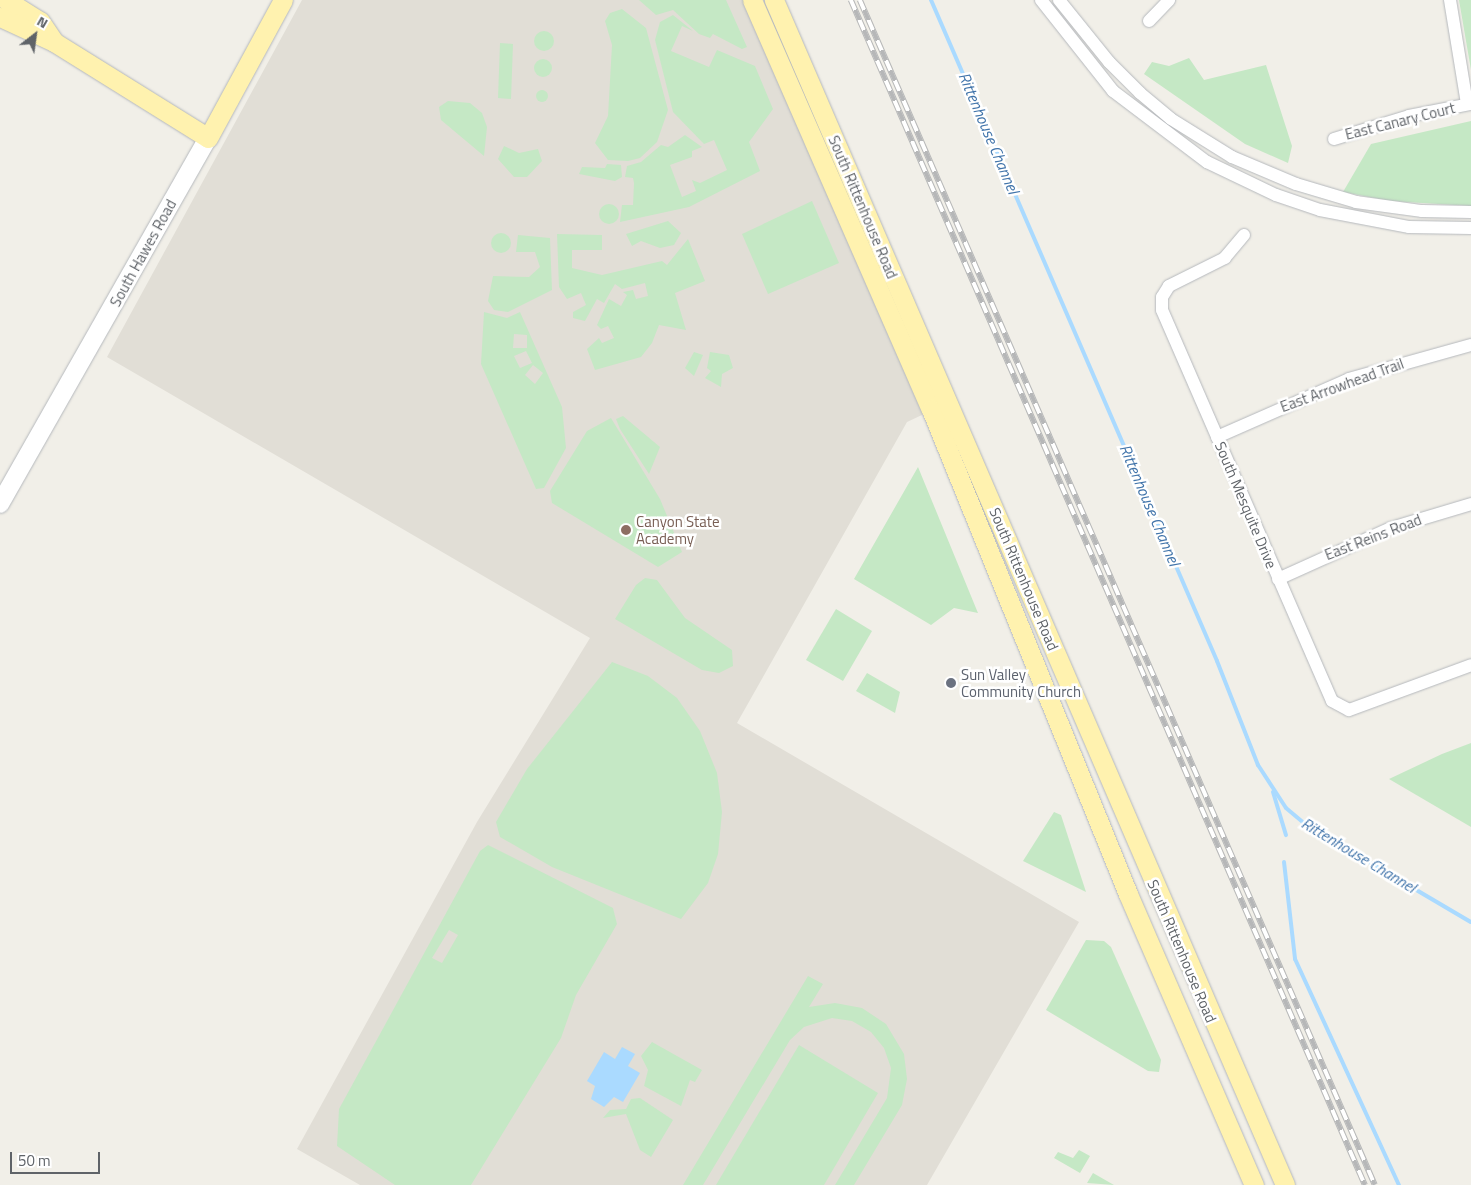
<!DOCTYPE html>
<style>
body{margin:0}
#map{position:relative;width:1471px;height:1185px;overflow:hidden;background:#f1efe8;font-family:"Titillium Web",sans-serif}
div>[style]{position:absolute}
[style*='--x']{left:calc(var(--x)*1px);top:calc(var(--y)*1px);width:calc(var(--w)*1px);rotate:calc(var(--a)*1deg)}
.education>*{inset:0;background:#e1ded6}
.green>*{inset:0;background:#c5e8c5}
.round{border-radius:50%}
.water>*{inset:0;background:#aadaff}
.stream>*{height:4px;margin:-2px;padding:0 2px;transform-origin:2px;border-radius:2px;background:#aadaff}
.roads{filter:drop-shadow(0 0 1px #b5b8bc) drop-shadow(0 0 1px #b5b8bc)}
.minor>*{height:12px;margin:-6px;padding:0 6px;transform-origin:6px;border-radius:6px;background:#fff}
.secondary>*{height:18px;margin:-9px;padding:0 9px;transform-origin:9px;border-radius:9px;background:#fff}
.primary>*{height:19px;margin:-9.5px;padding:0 9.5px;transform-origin:9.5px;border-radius:9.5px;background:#fff2af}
.rail>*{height:5.5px;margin-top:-2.75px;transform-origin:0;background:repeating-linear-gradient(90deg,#fff 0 11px,#b6b7b8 0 22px);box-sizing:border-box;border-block:1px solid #b6b7b8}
.dots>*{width:14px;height:14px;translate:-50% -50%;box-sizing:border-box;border:2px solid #fff;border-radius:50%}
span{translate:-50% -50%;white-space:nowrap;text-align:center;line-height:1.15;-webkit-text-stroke:5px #fff;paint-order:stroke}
.street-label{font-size:15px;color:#5f6368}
.education-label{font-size:15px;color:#785e54}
.left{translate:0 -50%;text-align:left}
.worship-label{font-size:15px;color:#5b616d}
.water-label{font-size:16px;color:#4174aa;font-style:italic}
.north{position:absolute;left:10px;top:10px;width:50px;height:50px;-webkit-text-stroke:4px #fff;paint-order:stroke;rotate:30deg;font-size:14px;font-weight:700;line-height:20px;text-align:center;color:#5f6368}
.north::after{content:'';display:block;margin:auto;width:18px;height:22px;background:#5f6368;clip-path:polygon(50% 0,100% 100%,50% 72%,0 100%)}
.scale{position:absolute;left:10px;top:1152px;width:90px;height:22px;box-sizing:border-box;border:2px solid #5f6368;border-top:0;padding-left:6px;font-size:15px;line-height:18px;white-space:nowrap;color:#5f6368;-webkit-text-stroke:4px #fff;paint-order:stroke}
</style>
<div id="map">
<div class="education">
<i style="clip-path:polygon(302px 0,743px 0,924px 414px,907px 422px,737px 723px,1079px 922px,927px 1185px,360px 1185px,297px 1149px,477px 822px,590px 638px,107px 357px)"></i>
</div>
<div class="green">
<i style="clip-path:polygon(639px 0,726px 0,747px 47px,742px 49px,713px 34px,710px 38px,699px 34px,673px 10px,656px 15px)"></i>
<i style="clip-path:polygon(1459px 0,1471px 0,1471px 70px)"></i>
<i style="clip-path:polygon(622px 9px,646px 28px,668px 110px,657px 142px,640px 158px,628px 161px,608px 160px,595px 143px,608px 116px,612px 45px,605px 21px,610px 13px)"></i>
<i style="clip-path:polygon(673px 15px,693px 31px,682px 26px,671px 51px,709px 67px,717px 50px,755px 66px,773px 109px,749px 142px,760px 171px,689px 207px,620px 222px,622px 205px,633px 205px,634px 183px,633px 178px,625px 177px,627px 166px,641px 162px,661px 145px,668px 147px,685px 135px,702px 147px,692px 151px,692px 157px,670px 165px,682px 197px,696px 191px,692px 180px,700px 183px,727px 170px,714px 140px,704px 144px,673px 112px,655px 40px,660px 22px)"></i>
<i class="round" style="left:534px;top:31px;width:20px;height:20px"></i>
<i style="clip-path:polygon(500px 43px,513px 44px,511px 99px,498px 98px)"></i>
<i style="clip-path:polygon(1189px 58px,1204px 80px,1266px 65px,1292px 146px,1288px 163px,1245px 144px,1144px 74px,1152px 62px,1169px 66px)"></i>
<i class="round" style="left:534px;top:59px;width:18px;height:18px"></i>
<i class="round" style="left:536px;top:90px;width:12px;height:12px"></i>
<i style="clip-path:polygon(448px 101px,470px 103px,482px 113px,487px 127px,484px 156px,441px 120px,439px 107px)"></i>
<i style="clip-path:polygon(1471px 121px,1471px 206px,1390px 201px,1343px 192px,1371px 144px)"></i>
<i style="clip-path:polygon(504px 146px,519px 153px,538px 149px,542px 161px,527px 177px,514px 177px,498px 159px)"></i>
<i style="clip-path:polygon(607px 164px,621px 165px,622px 177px,615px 181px,579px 174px,582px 167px,605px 168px)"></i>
<i style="clip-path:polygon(812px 201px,839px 263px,768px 294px,742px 234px)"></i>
<i class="round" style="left:599px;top:204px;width:20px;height:20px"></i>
<i style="clip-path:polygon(668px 221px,681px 233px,674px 245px,660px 248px,641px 241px,632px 246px,626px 234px)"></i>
<i class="round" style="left:491px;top:233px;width:20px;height:20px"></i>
<i style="clip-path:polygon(557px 234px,602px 235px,602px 250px,572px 250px,572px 268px,602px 275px,662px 261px,667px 265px,688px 239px,705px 281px,675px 293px,686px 330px,659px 325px,652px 343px,641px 357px,595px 370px,587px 349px,599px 338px,602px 343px,614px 338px,608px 326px,601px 329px,597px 325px,609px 299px,621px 306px,627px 295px,623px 292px,633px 290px,636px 299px,648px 296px,645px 283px,622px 289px,615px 284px,604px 303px,597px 299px,585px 321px,573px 318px,573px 312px,586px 305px,581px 293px,567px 299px,559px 287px)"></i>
<i style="clip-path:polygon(518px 235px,550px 238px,552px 290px,508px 312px,494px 310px,488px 301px,493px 276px,529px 277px,540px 267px,535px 252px,516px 252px)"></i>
<i style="clip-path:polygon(evenodd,484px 312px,507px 318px,520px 312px,562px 407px,566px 448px,544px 488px,536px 489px,481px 364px,484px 312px,514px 334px,527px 335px,527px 348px,513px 348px,514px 334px,484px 312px,526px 351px,532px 363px,520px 368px,514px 356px,526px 351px,484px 312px,533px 365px,543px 373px,535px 384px,525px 375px,533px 365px)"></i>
<i style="clip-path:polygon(694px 352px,703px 355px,694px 376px,685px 368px)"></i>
<i style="clip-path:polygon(710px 352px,729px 355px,733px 368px,722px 374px,721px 387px,705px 378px,711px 371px,707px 368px)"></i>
<i style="clip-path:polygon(623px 416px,660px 447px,649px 474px,620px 429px,616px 419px)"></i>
<i style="clip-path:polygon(611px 418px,660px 499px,682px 552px,658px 567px,552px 503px,550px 491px,587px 431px)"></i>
<i style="clip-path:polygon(918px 467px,978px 613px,954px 608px,931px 625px,854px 579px)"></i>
<i style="clip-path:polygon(645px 578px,657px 580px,685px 618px,732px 650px,733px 666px,719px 673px,702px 670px,615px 619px,636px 585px)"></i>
<i style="clip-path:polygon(836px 609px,872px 631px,843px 681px,806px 660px)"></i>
<i style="clip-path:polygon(612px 662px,648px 676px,677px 698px,700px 731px,717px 773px,722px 812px,718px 854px,708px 883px,681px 919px,552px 867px,500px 837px,496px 822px,527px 769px)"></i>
<i style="clip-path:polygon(867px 673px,900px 692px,895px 713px,856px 691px)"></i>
<i style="clip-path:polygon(1471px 743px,1471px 827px,1389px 779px,1442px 754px)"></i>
<i style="clip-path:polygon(1054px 812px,1061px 815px,1086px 892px,1023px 861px)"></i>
<i style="clip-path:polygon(evenodd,488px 845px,613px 908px,617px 924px,576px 995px,561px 1038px,471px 1185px,395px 1185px,337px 1146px,339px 1109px,480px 851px,488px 845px,449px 930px,458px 935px,442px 963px,432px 958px,449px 930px)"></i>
<i style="clip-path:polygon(1086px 940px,1104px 941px,1111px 947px,1161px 1060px,1159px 1072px,1148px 1071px,1046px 1010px)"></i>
<i style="clip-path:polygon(808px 976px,823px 984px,809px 1007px,835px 1003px,862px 1008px,886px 1024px,904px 1054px,907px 1079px,902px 1105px,854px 1185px,835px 1185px,887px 1098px,891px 1068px,884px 1048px,871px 1032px,852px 1021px,832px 1018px,804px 1027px,790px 1040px,703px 1185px,683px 1185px)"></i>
<i style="clip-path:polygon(652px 1042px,702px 1070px,695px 1082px,690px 1080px,681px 1106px,644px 1086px,648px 1070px,641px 1056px)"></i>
<i style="clip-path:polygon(799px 1045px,878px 1093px,824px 1185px,716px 1185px)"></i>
<i style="clip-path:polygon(640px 1098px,673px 1120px,651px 1157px,640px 1150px,626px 1114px,603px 1118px,610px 1110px,626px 1109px,631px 1099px)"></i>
<i style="clip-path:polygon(1079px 1150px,1090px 1156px,1080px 1173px,1054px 1158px,1058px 1152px,1073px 1158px)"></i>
<i style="clip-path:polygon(1093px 1173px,1114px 1185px,1087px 1183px)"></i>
</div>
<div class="water">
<i style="clip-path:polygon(622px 1047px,635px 1054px,628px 1066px,640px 1073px,623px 1102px,614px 1097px,604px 1107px,591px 1099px,595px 1086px,587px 1081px,604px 1052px,615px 1059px)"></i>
</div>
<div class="stream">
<i style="--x:931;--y:0;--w:720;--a:66.6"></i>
<i style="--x:1217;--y:661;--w:112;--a:68.5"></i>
<i style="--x:1258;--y:765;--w:51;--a:56.9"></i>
<i style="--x:1286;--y:808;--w:26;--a:40"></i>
<i style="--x:1306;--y:825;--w:191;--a:30.5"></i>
<i style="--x:1273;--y:792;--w:45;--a:73.2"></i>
<i style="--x:1284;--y:862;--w:98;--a:83.5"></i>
<i style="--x:1295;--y:959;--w:249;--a:65.3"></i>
</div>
<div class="roads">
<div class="minor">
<i style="--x:1041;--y:0;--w:116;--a:51.6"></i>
<i style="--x:1113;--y:91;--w:118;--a:37.1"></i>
<i style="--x:1207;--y:162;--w:76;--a:25.6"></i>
<i style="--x:1276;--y:195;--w:46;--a:18.8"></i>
<i style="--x:1320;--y:210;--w:91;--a:10.8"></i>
<i style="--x:1409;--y:227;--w:62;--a:0.9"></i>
<i style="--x:1059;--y:0;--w:80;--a:51.1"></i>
<i style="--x:1109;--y:62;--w:44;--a:45"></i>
<i style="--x:1140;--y:93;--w:40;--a:40"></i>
<i style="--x:1171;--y:119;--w:72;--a:31.9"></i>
<i style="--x:1232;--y:157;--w:69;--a:22.9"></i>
<i style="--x:1296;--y:184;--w:63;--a:16.7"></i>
<i style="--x:1356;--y:202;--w:67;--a:7.8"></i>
<i style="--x:1422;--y:211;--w:49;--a:1.2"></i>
<i style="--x:1450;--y:0;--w:105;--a:80.7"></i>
<i style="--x:1149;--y:21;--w:29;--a:-46"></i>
<i style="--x:1334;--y:139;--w:78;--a:-17"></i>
<i style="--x:1409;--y:116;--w:63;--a:-11"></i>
<i style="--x:1244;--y:235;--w:30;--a:130"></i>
<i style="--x:1225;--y:258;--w:63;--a:153.4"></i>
<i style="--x:1169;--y:286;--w:13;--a:122"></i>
<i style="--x:1162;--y:297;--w:13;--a:90"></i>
<i style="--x:1162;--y:310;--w:426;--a:66.5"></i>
<i style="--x:1332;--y:701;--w:19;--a:28"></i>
<i style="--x:1349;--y:710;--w:130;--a:-20.2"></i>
<i style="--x:1217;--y:437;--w:144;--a:-23.7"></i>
<i style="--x:1349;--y:379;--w:127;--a:-15.6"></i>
<i style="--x:1278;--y:579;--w:124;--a:-24.3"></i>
<i style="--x:1391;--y:528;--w:84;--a:-16.7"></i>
</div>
<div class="secondary">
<i style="--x:0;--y:504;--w:421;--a:-60.4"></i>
</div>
<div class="primary">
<i style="--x:6;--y:0;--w:40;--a:32"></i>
<i style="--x:40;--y:21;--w:25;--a:56"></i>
<i style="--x:752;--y:0;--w:446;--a:66.4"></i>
<i style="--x:931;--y:409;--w:523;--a:67.89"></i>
<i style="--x:1128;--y:894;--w:317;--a:66.6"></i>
<i style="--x:774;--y:0;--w:1290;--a:66.67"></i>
<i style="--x:0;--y:17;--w:60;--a:24.8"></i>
<i style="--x:54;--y:42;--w:181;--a:31.9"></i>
<i style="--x:208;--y:138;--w:157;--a:-61.5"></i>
</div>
</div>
<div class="rail">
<i style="--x:851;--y:0;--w:1292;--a:66.55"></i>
<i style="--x:860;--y:0;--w:1292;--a:66.51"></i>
</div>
<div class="dots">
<i style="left:626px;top:530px;background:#8d6e63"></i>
<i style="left:951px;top:683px;background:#6b7280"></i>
</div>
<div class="street-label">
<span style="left:1400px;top:121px;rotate:-14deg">East Canary Court</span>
<span style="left:863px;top:207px;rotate:67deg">South Rittenhouse Road</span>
<span style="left:143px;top:253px;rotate:-61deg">South Hawes Road</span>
<span style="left:1342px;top:385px;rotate:-20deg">East Arrowhead Trail</span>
<span style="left:1246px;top:505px;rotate:67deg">South Mesquite Drive</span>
<span style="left:1373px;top:537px;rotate:-21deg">East Reins Road</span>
<span style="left:1024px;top:579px;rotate:67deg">South Rittenhouse Road</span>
<span style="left:1182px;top:951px;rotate:67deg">South Rittenhouse Road</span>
</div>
<div class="education-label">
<span class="left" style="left:636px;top:530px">Canyon State<br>Academy</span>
</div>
<div class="worship-label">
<span class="left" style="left:961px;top:683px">Sun Valley<br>Community Church</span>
</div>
<div class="water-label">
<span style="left:989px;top:133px;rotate:67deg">Rittenhouse Channel</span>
<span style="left:1150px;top:505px;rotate:67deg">Rittenhouse Channel</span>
<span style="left:1359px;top:855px;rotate:31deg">Rittenhouse Channel</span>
</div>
<div class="north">N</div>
<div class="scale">50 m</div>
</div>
